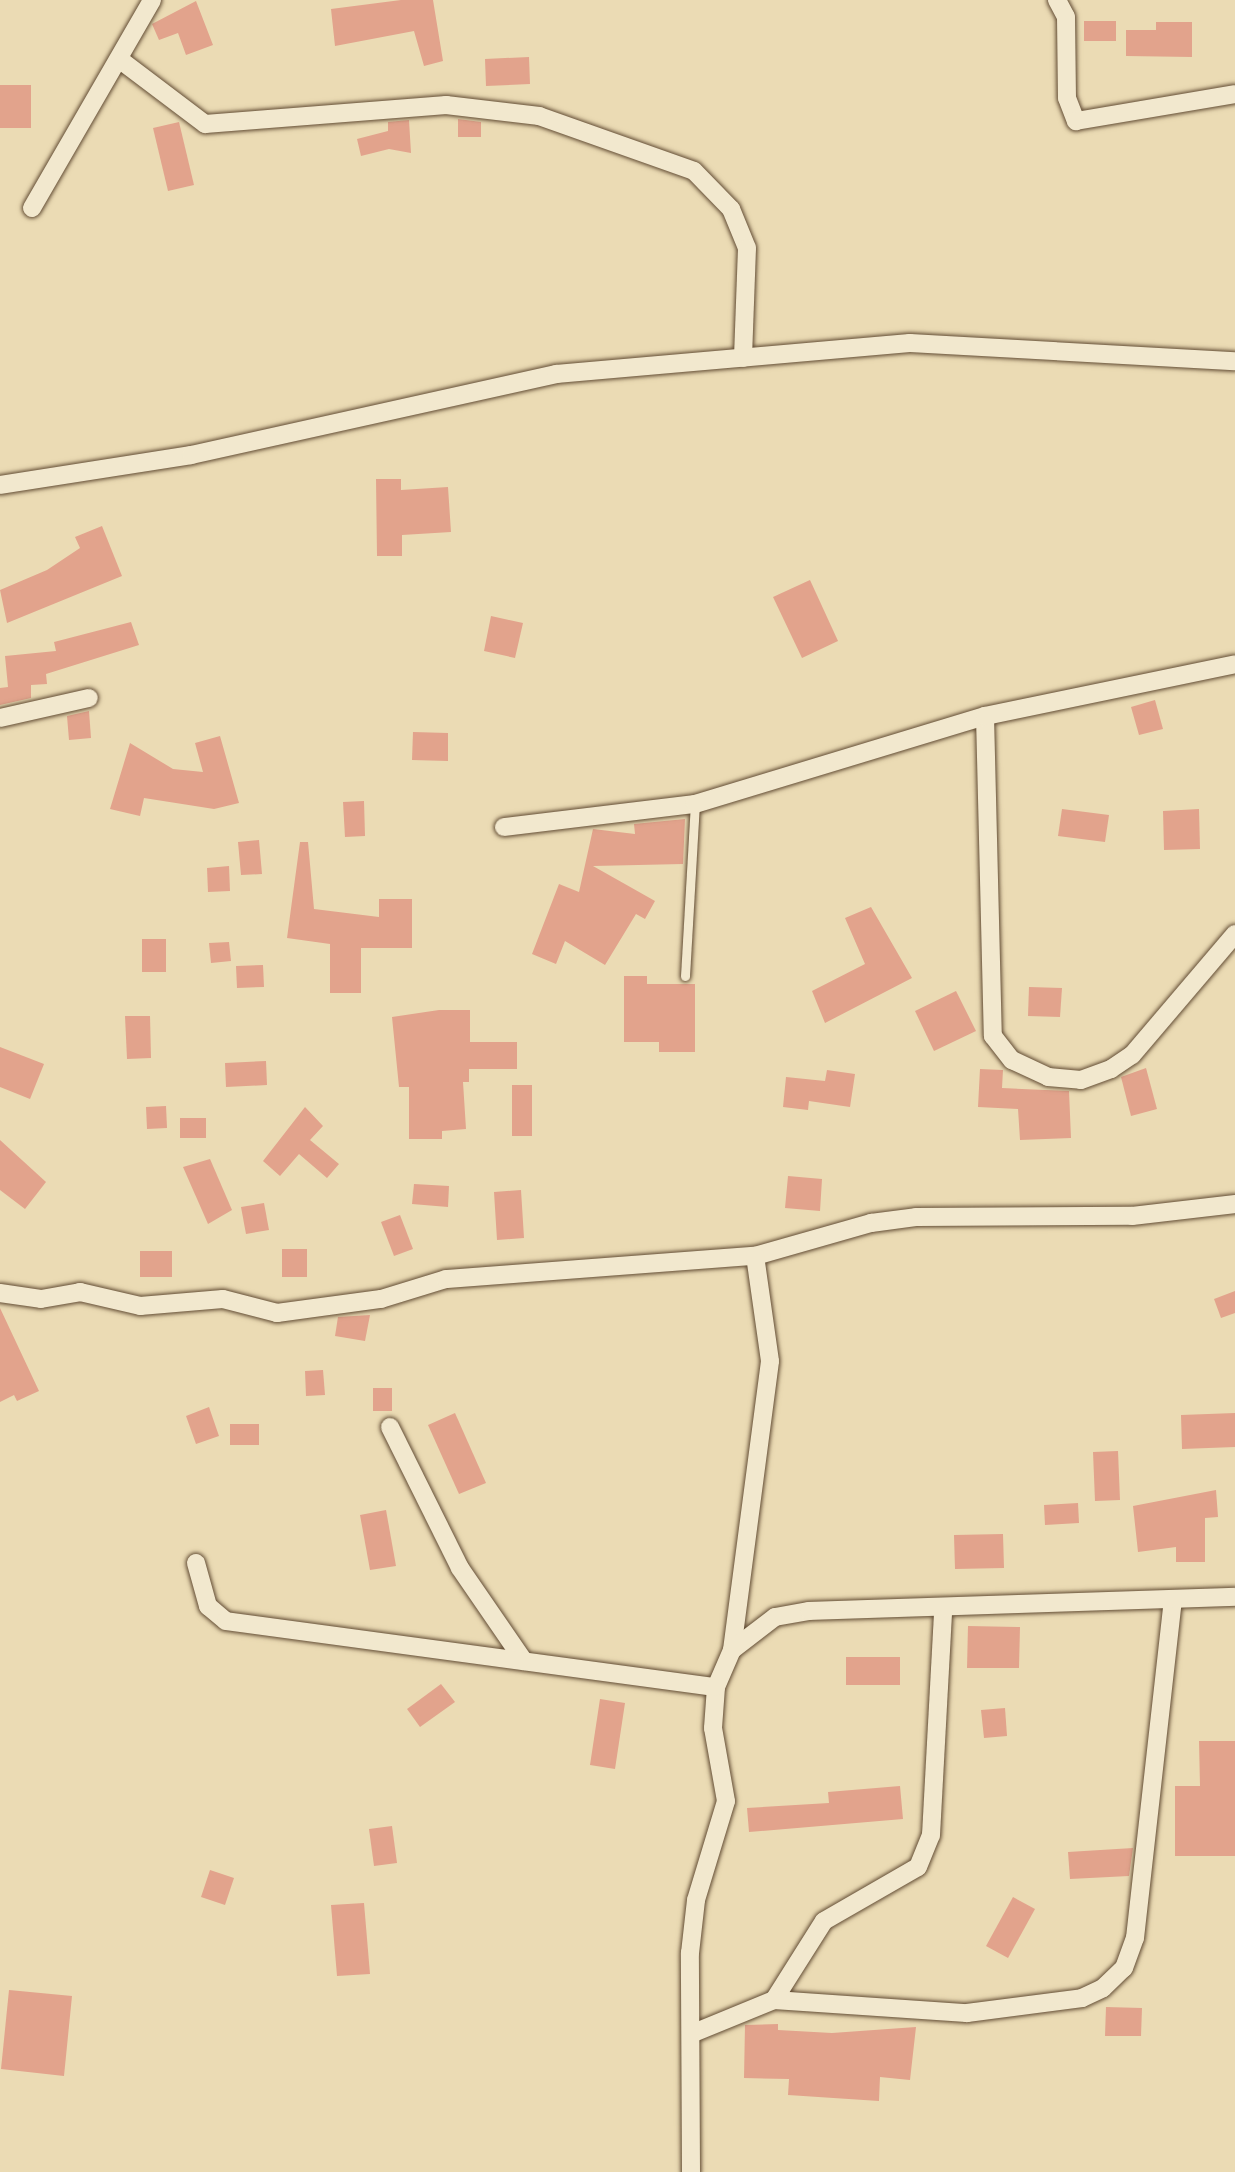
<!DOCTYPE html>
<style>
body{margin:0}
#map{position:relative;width:1235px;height:2172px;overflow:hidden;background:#ebdbb4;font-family:"IM FELL French Canon",serif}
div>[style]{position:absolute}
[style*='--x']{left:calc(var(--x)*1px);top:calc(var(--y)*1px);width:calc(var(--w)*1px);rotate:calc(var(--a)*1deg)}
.building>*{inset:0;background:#e2a38c}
.roads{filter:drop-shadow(0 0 2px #624c34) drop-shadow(0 0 2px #624c34)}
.service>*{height:9px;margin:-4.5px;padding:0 4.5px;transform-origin:4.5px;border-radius:4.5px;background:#f2e8ce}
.minor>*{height:18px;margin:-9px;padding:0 9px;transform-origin:9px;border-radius:9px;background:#f2e8ce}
span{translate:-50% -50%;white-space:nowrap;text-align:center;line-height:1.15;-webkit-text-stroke:8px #f2e8ce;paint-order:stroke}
</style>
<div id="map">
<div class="building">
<i style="clip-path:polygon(401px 0,433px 0,443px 61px,424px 66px,414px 31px,335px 46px,331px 9px)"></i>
<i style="clip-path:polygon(196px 1px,213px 45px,186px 55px,178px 33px,159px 40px,152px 24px)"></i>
<i style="clip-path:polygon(1084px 21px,1116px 21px,1116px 41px,1084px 41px)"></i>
<i style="clip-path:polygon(1156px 22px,1192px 22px,1192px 57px,1126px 56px,1126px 30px,1156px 30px)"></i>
<i style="clip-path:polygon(529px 57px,530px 84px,486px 86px,485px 59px)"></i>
<i style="clip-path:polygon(0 85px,31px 85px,31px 128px,0 128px)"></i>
<i style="clip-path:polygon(458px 119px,481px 122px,481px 137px,458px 137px)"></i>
<i style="clip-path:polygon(409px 120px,411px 153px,389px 149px,361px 156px,357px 139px,388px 131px,388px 122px)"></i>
<i style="clip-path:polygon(179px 122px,194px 185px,168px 191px,153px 128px)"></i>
<i style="clip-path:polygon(376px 479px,401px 479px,401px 490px,448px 487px,451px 532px,402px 535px,402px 556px,377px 556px)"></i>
<i style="clip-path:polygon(102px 526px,122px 576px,7px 623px,0 590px,47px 570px,80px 548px,75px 537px)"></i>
<i style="clip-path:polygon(810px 580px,838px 641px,802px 658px,773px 597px)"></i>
<i style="clip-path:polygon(491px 616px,523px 623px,515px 658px,484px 651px)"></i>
<i style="clip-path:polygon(131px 622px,139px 645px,46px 674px,47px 684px,31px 685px,31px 698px,0 705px,0 688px,8px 687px,5px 656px,56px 651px,54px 642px)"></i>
<i style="clip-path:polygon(1155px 700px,1163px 729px,1139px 735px,1131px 707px)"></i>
<i style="clip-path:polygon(89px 711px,91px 738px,69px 740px,67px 716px)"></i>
<i style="clip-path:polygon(413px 732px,448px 733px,448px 761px,412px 760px)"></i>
<i style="clip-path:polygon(220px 736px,239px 803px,214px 809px,144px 798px,140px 816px,110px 809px,130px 743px,173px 769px,203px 772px,195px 743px)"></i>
<i style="clip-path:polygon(364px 801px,365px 836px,345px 837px,343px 802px)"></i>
<i style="clip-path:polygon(1062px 809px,1109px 815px,1105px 842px,1058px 836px)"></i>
<i style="clip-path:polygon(1199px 809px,1200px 849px,1164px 850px,1163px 811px)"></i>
<i style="clip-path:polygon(685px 819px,683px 864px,593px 866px,655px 901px,645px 919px,636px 914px,605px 965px,565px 941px,556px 964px,532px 954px,559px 884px,579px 892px,593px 829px,635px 834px,634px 824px)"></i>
<i style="clip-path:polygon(259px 840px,262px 874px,241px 875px,238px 842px)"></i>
<i style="clip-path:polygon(300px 842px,308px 842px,314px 909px,379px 917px,379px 899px,412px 899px,412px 948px,361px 948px,361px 993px,330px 993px,330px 944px,287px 938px)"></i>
<i style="clip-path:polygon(229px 866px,230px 891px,208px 892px,207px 868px)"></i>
<i style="clip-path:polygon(871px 907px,912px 978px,825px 1023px,812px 991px,865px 964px,845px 918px)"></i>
<i style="clip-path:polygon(142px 939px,166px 939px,166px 972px,142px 972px)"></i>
<i style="clip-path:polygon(229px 942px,231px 961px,211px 963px,209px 943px)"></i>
<i style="clip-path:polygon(263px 965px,264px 987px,237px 988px,236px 966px)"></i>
<i style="clip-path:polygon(624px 976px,647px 976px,647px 984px,695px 984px,695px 1052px,659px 1052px,659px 1042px,624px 1042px)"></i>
<i style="clip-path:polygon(1029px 987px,1062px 988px,1060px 1017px,1028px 1016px)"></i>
<i style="clip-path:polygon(956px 991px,976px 1031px,934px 1051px,915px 1011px)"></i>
<i style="clip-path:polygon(439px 1010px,470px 1010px,470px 1042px,517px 1042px,517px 1069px,469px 1069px,469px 1082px,463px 1082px,466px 1129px,442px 1131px,442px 1139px,409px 1139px,409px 1087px,399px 1087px,392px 1017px)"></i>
<i style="clip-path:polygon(125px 1016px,150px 1016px,151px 1058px,127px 1059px)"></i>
<i style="clip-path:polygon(0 1047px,44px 1064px,30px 1099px,0 1087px)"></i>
<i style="clip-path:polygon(266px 1061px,267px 1085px,226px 1087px,225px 1063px)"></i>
<i style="clip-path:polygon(1146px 1068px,1157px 1109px,1131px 1116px,1121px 1077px)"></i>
<i style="clip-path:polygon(980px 1069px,1003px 1070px,1002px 1088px,1069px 1091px,1071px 1138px,1020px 1140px,1018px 1109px,978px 1107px)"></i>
<i style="clip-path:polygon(827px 1070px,855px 1074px,850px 1107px,809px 1101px,808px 1110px,783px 1107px,786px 1077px,825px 1081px)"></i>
<i style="clip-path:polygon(512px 1085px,532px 1085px,532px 1136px,512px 1136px)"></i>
<i style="clip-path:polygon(166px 1106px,167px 1128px,147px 1129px,146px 1107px)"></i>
<i style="clip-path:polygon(305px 1107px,323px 1126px,310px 1140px,339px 1164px,327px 1178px,299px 1154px,280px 1176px,263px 1161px)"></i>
<i style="clip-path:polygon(180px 1118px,206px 1118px,206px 1138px,180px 1138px)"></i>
<i style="clip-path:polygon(0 1140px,46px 1182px,25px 1209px,0 1190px)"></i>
<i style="clip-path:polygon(210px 1159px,232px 1210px,208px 1224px,183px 1167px)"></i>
<i style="clip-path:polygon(788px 1176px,822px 1179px,820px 1211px,785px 1208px)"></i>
<i style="clip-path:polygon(414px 1184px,449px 1186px,448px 1207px,412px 1204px)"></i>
<i style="clip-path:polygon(521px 1190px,524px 1238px,497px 1240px,494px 1192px)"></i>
<i style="clip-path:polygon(264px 1203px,269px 1230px,246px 1234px,241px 1207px)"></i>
<i style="clip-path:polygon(400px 1215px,413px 1249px,394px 1256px,381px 1222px)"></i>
<i style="clip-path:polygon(282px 1249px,307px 1249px,307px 1277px,282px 1277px)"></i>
<i style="clip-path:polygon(140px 1251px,172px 1251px,172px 1277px,140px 1277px)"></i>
<i style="clip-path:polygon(1235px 1291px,1235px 1313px,1221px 1318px,1214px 1299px)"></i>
<i style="clip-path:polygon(0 1308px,39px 1391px,17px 1401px,14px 1395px,0 1402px)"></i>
<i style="clip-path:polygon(370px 1315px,365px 1341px,335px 1336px,338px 1317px)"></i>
<i style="clip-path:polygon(323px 1370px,325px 1395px,306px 1396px,305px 1371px)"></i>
<i style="clip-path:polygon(373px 1388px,392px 1388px,392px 1411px,373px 1411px)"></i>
<i style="clip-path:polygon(209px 1407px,219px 1436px,196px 1444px,186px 1416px)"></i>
<i style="clip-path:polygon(455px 1413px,486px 1483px,459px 1494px,428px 1425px)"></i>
<i style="clip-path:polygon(1235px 1413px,1235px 1447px,1182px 1449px,1181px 1415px)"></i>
<i style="clip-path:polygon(230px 1424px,259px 1424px,259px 1445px,230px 1445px)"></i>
<i style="clip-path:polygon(1118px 1451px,1120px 1500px,1095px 1501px,1093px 1452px)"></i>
<i style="clip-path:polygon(1216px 1490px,1218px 1517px,1205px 1518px,1205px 1562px,1176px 1562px,1176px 1547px,1138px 1552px,1133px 1506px)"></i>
<i style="clip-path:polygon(1078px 1503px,1079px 1523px,1045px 1525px,1044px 1505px)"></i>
<i style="clip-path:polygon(386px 1510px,396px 1566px,370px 1570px,360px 1515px)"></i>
<i style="clip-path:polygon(1003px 1534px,1004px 1568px,955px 1569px,954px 1535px)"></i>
<i style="clip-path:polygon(968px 1626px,1020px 1627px,1019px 1668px,967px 1668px)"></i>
<i style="clip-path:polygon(846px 1657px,900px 1657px,900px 1685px,846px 1685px)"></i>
<i style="clip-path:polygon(441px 1684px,455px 1702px,420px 1727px,407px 1709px)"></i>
<i style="clip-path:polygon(600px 1699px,625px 1703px,615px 1769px,590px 1765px)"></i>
<i style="clip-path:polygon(1005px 1708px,1007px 1736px,984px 1738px,981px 1710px)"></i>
<i style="clip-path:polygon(1199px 1741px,1235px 1741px,1235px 1856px,1175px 1856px,1175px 1786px,1200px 1786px)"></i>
<i style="clip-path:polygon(900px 1786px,903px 1819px,749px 1832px,747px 1808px,829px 1803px,828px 1792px)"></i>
<i style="clip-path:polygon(392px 1826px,397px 1863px,374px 1866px,369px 1829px)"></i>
<i style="clip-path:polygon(1133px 1848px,1129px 1876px,1070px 1879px,1068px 1852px)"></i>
<i style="clip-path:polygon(210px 1870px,234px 1878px,225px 1905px,201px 1897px)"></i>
<i style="clip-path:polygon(1013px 1897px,1035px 1909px,1008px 1958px,986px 1946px)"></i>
<i style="clip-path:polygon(364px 1903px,370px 1974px,337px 1976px,331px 1905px)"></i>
<i style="clip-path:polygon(9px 1990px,72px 1996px,64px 2076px,1px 2069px)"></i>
<i style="clip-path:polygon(1106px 2007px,1142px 2008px,1141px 2036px,1105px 2036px)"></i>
<i style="clip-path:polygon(778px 2024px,778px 2030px,832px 2033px,916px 2027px,910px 2080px,880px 2077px,879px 2101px,788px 2095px,789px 2079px,744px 2078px,745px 2025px)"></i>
</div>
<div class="roads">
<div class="service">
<i style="--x:685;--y:976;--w:172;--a:-86.7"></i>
</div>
<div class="minor">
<i style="--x:1057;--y:0;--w:19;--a:62"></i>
<i style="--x:1066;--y:17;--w:81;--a:89.3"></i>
<i style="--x:1067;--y:98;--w:25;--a:69"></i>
<i style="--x:1076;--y:121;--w:161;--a:-9.6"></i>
<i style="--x:119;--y:59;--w:108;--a:37.1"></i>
<i style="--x:205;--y:124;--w:242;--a:-4.5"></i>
<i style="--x:446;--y:105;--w:94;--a:6.7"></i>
<i style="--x:539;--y:116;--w:164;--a:19.5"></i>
<i style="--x:694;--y:171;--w:53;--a:45.8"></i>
<i style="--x:731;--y:209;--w:42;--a:67.7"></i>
<i style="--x:747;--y:248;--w:110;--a:92.1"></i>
<i style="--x:32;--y:208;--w:240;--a:-60"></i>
<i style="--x:0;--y:485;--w:193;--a:-8.9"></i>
<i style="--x:191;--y:455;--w:374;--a:-12.5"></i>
<i style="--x:556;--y:374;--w:355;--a:-5"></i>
<i style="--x:910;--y:343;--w:325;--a:3.2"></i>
<i style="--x:985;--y:716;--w:320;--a:88.6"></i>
<i style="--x:993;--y:1036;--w:31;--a:52"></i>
<i style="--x:1012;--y:1060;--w:40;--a:25"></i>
<i style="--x:1048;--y:1077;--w:33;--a:5"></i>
<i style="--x:1081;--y:1080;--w:32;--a:-20"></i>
<i style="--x:1111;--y:1069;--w:25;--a:-34"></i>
<i style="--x:1132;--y:1055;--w:159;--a:-49.6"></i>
<i style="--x:0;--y:718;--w:91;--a:-12.7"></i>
<i style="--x:504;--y:827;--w:192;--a:-6.9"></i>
<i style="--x:695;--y:804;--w:303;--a:-16.9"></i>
<i style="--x:985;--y:716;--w:255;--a:-11.7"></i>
<i style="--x:0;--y:1293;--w:41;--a:8.3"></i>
<i style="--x:41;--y:1299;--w:40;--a:-10"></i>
<i style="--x:80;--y:1292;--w:62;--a:13.1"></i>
<i style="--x:140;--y:1306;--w:83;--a:-4.8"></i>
<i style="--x:223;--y:1299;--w:56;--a:14.5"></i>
<i style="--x:277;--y:1313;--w:105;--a:-7.7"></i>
<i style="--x:381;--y:1299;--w:68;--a:-17.1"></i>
<i style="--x:446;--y:1279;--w:310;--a:-4.3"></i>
<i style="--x:755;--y:1256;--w:121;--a:-15.9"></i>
<i style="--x:871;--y:1223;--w:45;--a:-7.6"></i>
<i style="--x:916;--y:1217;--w:216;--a:-0.3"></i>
<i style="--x:1132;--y:1216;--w:104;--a:-6.6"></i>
<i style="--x:390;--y:1427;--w:157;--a:63.6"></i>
<i style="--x:460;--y:1568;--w:113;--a:55.5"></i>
<i style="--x:196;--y:1563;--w:45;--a:74.4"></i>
<i style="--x:208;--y:1606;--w:23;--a:40"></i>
<i style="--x:226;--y:1621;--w:494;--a:7.7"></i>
<i style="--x:732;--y:1650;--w:291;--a:-82.5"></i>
<i style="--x:770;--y:1361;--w:106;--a:-98.1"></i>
<i style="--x:774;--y:2000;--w:93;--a:-57.7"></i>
<i style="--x:824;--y:1921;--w:108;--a:-29.9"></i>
<i style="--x:918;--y:1867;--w:35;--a:-68"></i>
<i style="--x:931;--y:1835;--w:224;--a:-86.9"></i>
<i style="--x:691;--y:2034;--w:90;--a:-22.3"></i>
<i style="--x:774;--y:2000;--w:193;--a:3.9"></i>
<i style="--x:967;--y:2013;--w:116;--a:-7.4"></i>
<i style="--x:1082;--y:1998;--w:23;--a:-25"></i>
<i style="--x:1103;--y:1988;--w:29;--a:-44"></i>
<i style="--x:1124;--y:1968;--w:32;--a:-70"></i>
<i style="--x:1135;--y:1938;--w:340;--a:-83.6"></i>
<i style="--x:691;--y:2172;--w:219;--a:-90.3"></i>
<i style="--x:690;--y:1953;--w:53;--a:-83.5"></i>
<i style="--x:696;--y:1900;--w:103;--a:-73.1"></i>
<i style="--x:726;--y:1801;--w:74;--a:-100.1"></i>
<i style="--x:713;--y:1728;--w:41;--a:-85.8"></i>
<i style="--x:716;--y:1687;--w:40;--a:-66.6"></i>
<i style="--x:732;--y:1650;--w:54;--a:-37.5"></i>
<i style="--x:775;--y:1617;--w:35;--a:-10"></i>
<i style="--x:809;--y:1611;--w:426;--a:-1.9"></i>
</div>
</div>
</div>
